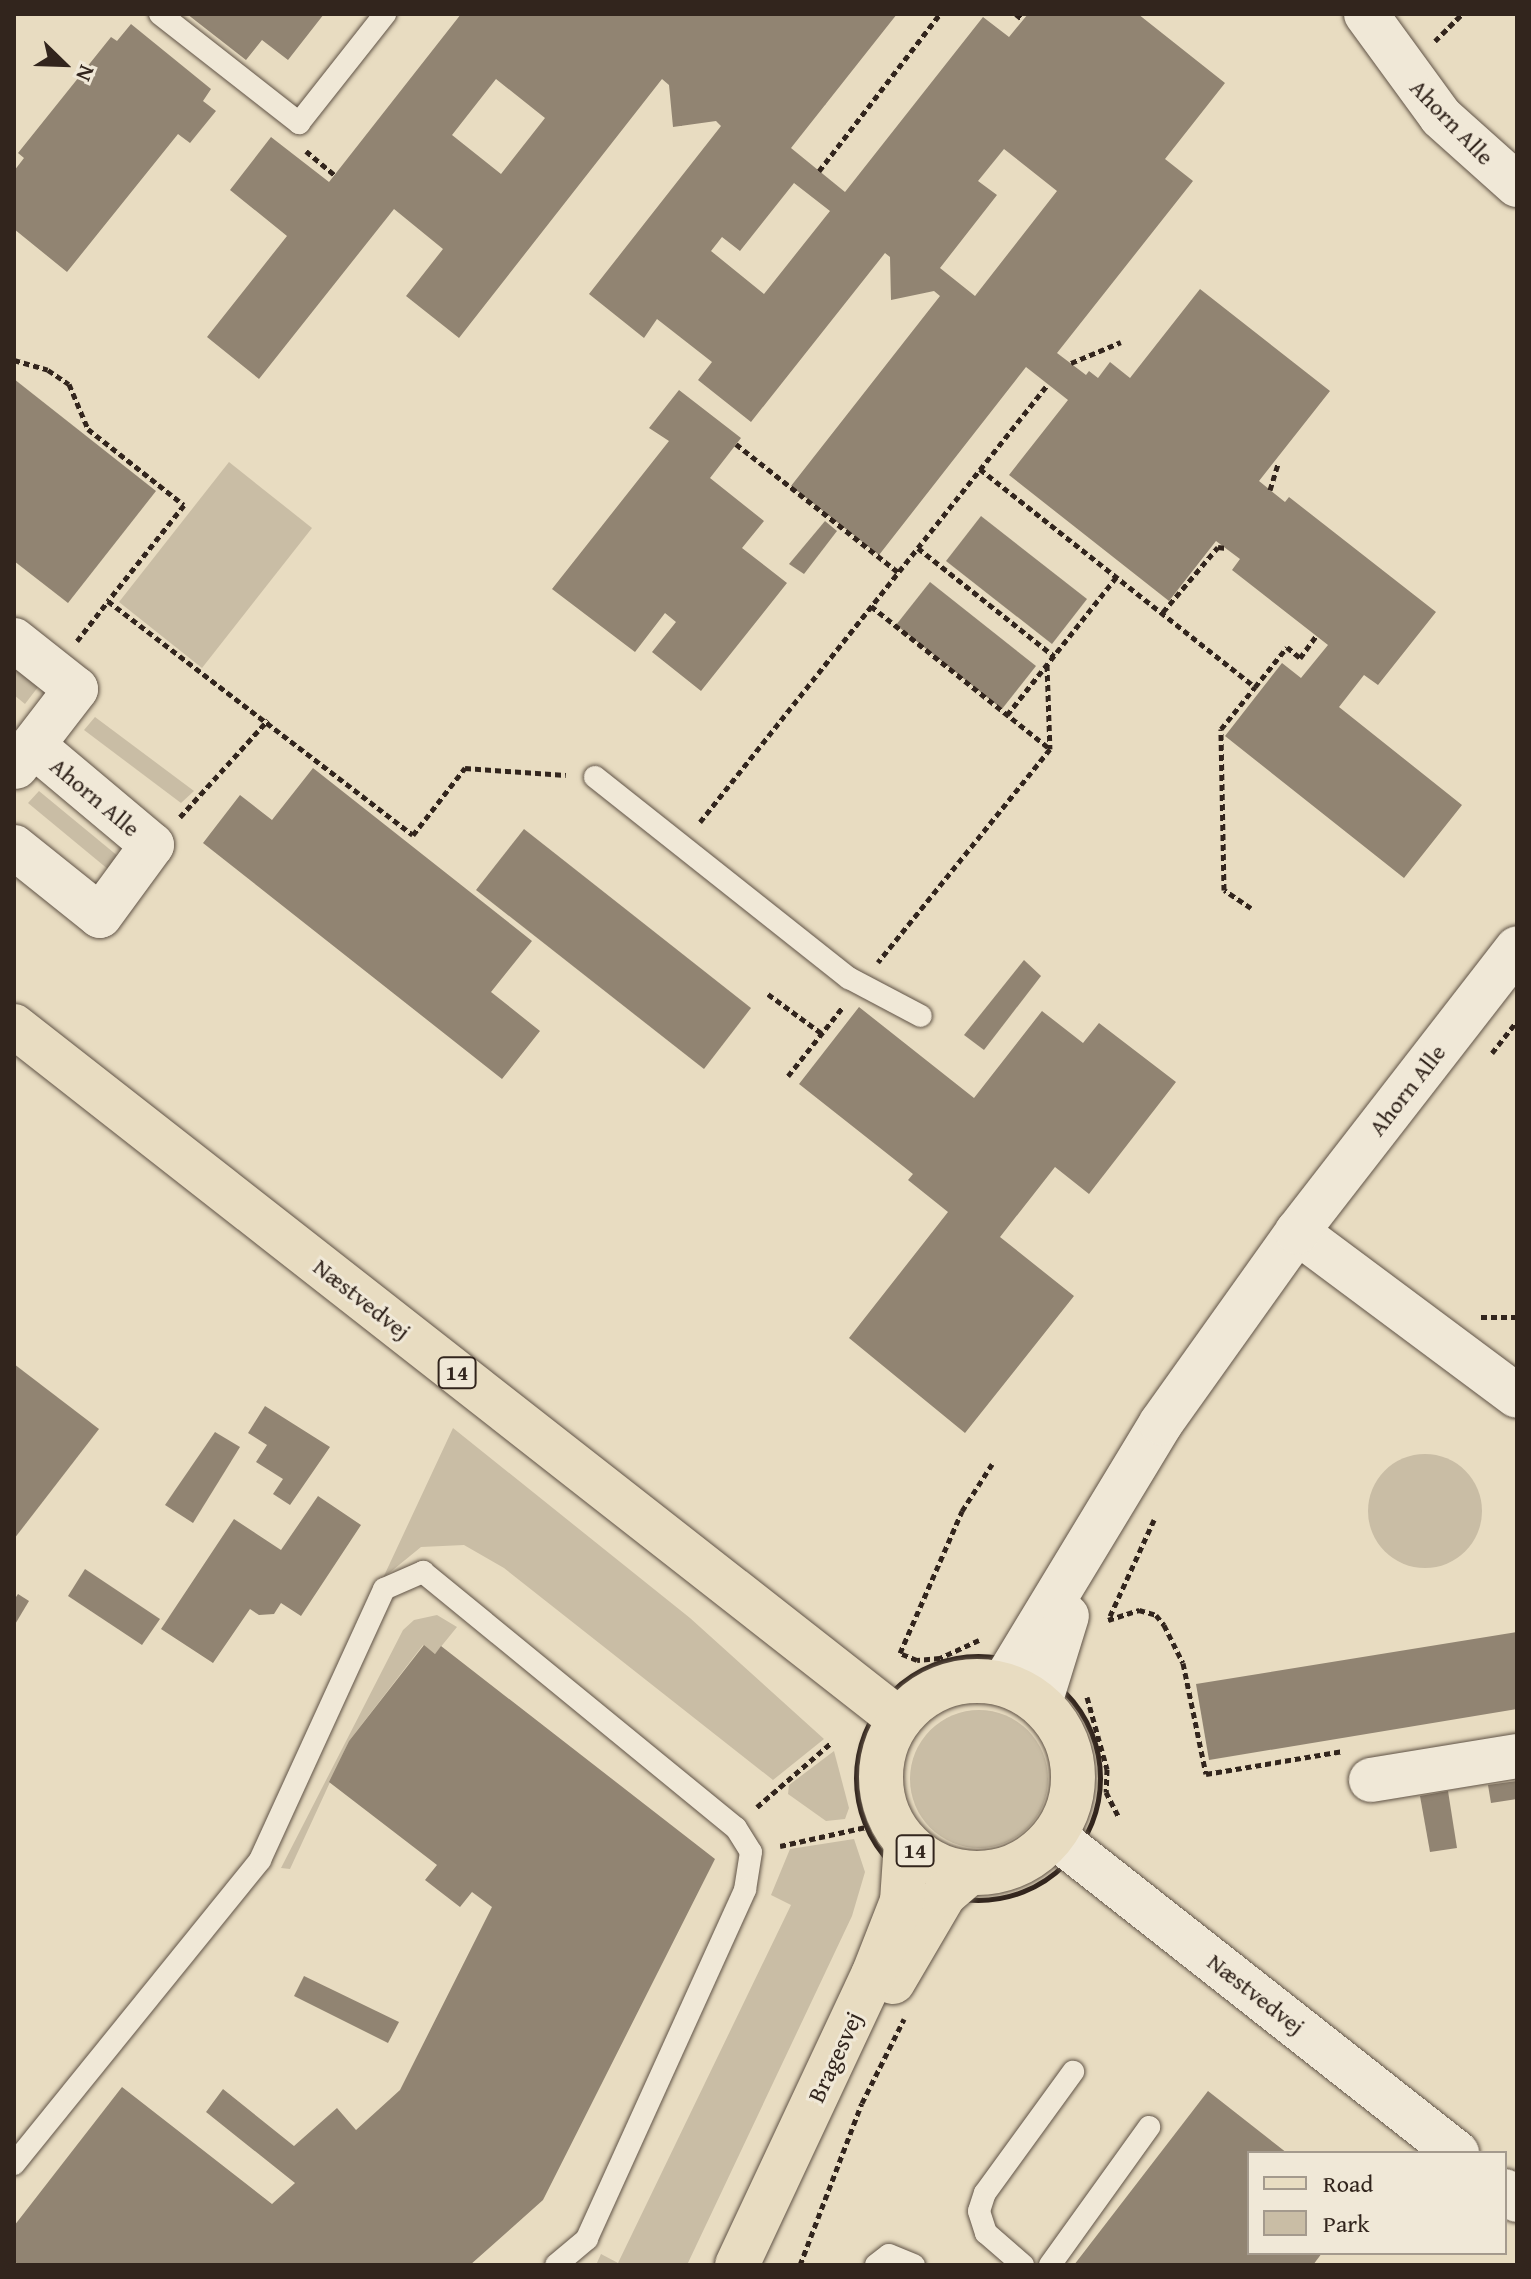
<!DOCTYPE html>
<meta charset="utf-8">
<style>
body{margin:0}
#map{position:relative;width:1531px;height:2279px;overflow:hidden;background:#e8dcc1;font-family:"Gentium Book Plus",serif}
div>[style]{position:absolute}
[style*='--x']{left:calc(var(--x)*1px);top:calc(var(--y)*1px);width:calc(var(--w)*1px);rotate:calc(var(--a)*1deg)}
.green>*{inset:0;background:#c9bda5}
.round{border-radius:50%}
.building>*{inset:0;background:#918472}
.path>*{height:5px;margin-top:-2.5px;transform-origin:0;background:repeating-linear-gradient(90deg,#32251d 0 6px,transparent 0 10px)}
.path>.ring{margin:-2.5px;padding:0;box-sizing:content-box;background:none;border:5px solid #32251d;border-radius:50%}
.roads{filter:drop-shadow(0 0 2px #605346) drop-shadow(0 0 2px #605346)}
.service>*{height:22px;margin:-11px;padding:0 11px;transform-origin:11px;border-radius:11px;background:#f0e8d7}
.minor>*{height:44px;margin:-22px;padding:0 22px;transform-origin:22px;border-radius:22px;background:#f0e8d7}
.secondary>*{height:44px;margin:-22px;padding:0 22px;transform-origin:22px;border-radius:22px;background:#f0e8d7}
.primary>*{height:44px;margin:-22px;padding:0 22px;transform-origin:22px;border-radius:22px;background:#e8dcc1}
.primary>.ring{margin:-22px;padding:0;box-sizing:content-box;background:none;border:44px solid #e8dcc1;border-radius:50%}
span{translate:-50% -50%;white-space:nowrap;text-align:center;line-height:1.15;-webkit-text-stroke:6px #f0e8d7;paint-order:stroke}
.shield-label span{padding:2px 6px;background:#f0e8d7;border:2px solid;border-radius:6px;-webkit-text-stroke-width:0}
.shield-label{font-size:22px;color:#32251d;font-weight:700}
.street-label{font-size:24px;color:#32251d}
.frame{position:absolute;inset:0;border:16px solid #32251d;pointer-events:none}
.legend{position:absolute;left:1247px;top:2151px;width:260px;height:104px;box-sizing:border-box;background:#f0e8d7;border:2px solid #a49a8d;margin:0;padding:10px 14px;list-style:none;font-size:24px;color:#32251d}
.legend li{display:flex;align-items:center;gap:16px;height:40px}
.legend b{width:40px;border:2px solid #a49a8d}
.north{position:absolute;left:24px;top:24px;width:80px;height:80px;-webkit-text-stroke:6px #f0e8d7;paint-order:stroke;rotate:113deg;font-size:22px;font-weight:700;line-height:32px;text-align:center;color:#32251d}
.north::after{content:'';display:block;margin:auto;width:28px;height:36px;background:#32251d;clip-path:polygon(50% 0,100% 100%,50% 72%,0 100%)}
</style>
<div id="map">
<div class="green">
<i style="clip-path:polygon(229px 462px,312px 528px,202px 668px,119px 602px)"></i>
<i style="clip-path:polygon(14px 668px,38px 687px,25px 704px,14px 695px)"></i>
<i style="clip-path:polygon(95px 717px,194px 791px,181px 803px,84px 730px)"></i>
<i style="clip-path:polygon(39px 791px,119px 857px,109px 870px,28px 803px)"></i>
<i style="clip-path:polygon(453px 1428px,690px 1618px,824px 1739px,773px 1780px,504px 1568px,464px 1545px,421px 1547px,383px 1578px)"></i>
<i class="round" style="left:1368px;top:1454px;width:114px;height:114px"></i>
<i style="clip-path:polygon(437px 1615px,457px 1627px,435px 1654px,423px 1645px,349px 1741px,290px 1869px,281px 1868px,403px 1630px,414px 1620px)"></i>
<i class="round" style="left:910px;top:1710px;width:138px;height:138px"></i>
<i style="clip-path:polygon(834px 1751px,849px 1808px,845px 1819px,826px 1821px,788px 1794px,789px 1785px)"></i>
<i style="clip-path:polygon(854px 1839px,865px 1872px,852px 1916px,687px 2265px,596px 2265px,601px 2254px,618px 2263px,791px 1905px,771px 1895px,790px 1849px)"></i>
</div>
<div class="building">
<i style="clip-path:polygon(187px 14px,324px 14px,288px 60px,262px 40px,246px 60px)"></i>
<i style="clip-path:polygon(evenodd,461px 14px,897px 14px,791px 148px,845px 192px,983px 17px,1009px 37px,1028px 14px,1138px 14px,1225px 83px,1165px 159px,1193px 181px,1057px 353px,1086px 375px,1089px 371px,1098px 378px,1110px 362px,1130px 378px,1200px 289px,1330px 391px,1259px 481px,1285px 502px,1289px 497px,1436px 612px,1378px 685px,1364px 675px,1339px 707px,1462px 805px,1404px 878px,1225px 736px,1282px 663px,1301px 678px,1328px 645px,1232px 570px,1240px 559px,1216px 541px,1169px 601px,1009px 475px,1068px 400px,1026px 367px,879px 555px,791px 486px,940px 296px,934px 291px,891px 300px,890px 257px,885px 253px,751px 422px,698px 380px,712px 362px,657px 319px,644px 338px,589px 294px,721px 126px,716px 121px,673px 127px,669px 85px,662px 79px,459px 338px,406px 296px,443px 249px,394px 209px,259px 379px,207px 337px,287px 236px,230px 190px,271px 137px,329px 182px,461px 14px,496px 79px,545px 118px,501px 174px,452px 135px,496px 79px,461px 14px,1004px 149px,1057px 191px,975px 296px,940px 268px,997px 195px,978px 181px,1004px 149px,461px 14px,794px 183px,830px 211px,764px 294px,711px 251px,722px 237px,740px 251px,794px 183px)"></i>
<i style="clip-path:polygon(131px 24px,211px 89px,203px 101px,216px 111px,190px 143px,178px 134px,67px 272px,14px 229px,14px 171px,24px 158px,18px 153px,111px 37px,117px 41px)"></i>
<i style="clip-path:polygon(14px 379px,156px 491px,68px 603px,14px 561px)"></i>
<i style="clip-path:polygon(679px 390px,741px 438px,710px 478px,764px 521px,742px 548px,787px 583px,701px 691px,652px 652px,676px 622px,665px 613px,635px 652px,552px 589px,669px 441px,649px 428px)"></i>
<i style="clip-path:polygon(981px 516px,1087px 599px,1052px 644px,946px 561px)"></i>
<i style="clip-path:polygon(825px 521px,837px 531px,804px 574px,789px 564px)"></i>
<i style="clip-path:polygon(930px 582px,1036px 666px,1002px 709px,896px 625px)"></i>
<i style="clip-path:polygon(313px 768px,532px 941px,491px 992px,540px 1031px,502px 1079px,203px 843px,240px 795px,272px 820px)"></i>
<i style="clip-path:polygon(524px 829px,751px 1008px,704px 1069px,476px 890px)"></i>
<i style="clip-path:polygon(1024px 960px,1041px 976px,984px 1050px,964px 1035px)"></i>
<i style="clip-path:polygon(859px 1007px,974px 1098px,1042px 1011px,1083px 1043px,1099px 1023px,1176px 1082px,1089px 1194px,1055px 1167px,1000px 1237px,1074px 1296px,965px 1433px,849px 1338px,948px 1212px,908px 1180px,913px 1174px,799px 1084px)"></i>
<i style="clip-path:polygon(14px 1364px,99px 1429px,14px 1539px)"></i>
<i style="clip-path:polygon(265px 1406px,330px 1447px,290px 1505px,273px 1494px,283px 1479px,256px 1462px,267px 1445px,248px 1433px)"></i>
<i style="clip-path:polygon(215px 1432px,240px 1447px,193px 1523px,165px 1505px)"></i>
<i style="clip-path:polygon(318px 1496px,361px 1525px,301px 1616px,281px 1603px,274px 1614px,259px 1615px,250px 1609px,213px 1663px,161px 1629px,234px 1519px,281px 1550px)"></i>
<i style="clip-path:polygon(85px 1569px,160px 1619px,142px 1645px,68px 1596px)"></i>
<i style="clip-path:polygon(18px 1594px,29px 1601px,14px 1626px,14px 1600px)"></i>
<i style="clip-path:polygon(1517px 1632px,1517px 1709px,1209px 1760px,1196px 1684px)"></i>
<i style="clip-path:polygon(424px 1645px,435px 1654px,441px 1646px,715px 1859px,543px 2200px,470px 2265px,19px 2265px,14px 2261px,14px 2226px,122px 2087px,272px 2204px,295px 2183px,206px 2112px,223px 2089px,294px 2146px,337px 2108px,356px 2130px,400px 2090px,492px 1907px,472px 1892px,460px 1907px,425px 1880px,437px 1865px,329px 1782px,349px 1741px)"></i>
<i style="clip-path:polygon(1517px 1781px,1517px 1799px,1491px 1803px,1488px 1785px)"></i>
<i style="clip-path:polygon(1448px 1791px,1457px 1848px,1430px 1852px,1420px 1796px)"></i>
<i style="clip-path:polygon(304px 1976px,399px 2022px,388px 2043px,294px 1996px)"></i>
<i style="clip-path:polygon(1208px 2091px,1287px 2153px,1249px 2153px,1249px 2253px,1322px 2253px,1313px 2265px,1074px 2265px)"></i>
</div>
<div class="path">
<i style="--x:1016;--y:14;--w:9;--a:41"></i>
<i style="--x:1435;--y:41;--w:38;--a:-45"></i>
<i style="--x:306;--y:151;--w:38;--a:40"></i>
<i style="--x:819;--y:171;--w:198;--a:-52.4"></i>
<i style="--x:14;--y:360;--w:35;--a:16"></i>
<i style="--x:48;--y:370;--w:25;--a:34"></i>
<i style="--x:69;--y:384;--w:49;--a:67.1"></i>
<i style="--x:88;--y:429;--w:122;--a:38.4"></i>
<i style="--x:184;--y:505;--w:122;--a:128.4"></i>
<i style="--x:108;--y:601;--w:384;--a:37.5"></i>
<i style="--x:413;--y:835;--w:85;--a:-52.2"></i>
<i style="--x:465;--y:768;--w:101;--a:4"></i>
<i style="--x:1071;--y:363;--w:54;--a:-22.8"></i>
<i style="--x:736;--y:444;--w:206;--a:38.3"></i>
<i style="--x:980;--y:469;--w:351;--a:38.4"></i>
<i style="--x:1255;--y:687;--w:51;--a:-51.3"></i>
<i style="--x:1287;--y:647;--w:17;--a:40"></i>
<i style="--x:1300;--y:658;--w:27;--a:-54"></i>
<i style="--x:1270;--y:490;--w:28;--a:-73"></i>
<i style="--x:918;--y:548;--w:174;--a:38.5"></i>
<i style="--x:871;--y:606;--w:229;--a:38.6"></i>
<i style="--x:1050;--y:749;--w:274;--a:128.9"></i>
<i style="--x:1163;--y:612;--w:85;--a:-49.8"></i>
<i style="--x:1218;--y:547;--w:8;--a:7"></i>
<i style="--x:77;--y:641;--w:51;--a:-52.2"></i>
<i style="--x:1047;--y:665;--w:84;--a:88"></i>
<i style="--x:1007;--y:715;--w:177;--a:-51.6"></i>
<i style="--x:180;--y:817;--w:131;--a:-47.8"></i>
<i style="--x:700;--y:822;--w:559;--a:-51.53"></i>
<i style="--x:1251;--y:908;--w:32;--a:-146"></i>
<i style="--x:1224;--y:890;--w:161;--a:-91.1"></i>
<i style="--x:1221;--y:729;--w:54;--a:-51"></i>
<i style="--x:768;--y:994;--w:66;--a:36.3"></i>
<i style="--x:1492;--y:1053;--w:41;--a:-52"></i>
<i style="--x:788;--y:1076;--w:87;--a:-51.5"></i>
<i style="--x:1481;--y:1317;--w:36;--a:0"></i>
<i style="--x:1110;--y:1616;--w:106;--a:-65.4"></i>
<i style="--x:1108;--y:1620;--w:33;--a:-18"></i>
<i style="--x:1139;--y:1610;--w:18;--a:16"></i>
<i style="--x:1156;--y:1615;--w:13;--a:51"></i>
<i style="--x:1164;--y:1625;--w:42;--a:63.4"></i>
<i style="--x:1183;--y:1663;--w:113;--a:78.3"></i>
<i style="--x:1206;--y:1774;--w:139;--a:-9.5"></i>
<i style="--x:979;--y:1640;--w:43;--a:155.2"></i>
<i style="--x:940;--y:1658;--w:23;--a:175"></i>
<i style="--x:917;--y:1660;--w:18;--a:-158"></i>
<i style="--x:900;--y:1653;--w:155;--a:-66.4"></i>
<i style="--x:962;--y:1511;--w:56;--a:-57.4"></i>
<i class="ring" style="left:856px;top:1656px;width:239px;height:239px"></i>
<i style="--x:1087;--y:1697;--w:75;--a:74.5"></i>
<i style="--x:1107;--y:1769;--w:23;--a:92"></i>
<i style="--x:1106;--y:1792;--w:29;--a:63"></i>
<i style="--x:757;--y:1807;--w:98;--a:-40.9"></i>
<i style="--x:780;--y:1846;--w:88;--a:-12.5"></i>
<i style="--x:800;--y:2265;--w:173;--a:-69.1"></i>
<i style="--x:862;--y:2103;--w:94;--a:-63.4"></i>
</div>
<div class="roads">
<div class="service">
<i style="--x:160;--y:14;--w:177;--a:38.1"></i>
<i style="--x:299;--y:123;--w:139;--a:-51.7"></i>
<i style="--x:595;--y:777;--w:324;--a:38.4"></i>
<i style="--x:849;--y:978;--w:81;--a:27.8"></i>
<i style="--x:14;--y:2164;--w:391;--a:-51"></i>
<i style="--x:260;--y:1860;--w:298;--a:-65.4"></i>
<i style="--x:384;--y:1589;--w:43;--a:-23.6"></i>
<i style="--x:423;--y:1572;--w:404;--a:39.3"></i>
<i style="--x:736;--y:1828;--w:28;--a:58"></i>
<i style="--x:751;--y:1852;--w:38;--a:99"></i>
<i style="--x:745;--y:1890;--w:383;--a:114.4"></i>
<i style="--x:587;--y:2239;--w:40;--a:140"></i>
<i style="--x:876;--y:2265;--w:16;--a:-38"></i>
<i style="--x:889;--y:2255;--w:27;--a:22"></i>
<i style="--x:1023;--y:2265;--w:49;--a:-139.1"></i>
<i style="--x:986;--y:2233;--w:23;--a:-108"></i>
<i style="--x:979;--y:2211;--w:19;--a:-72"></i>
<i style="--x:985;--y:2193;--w:150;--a:-54"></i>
<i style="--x:1050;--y:2265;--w:170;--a:-54.3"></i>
</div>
<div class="minor">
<i style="--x:1366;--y:14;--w:127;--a:53.9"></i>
<i style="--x:1441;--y:117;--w:102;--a:41.8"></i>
<i style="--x:14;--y:640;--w:79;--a:38.3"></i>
<i style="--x:76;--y:689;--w:98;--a:127.6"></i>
<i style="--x:14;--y:847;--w:110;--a:38.7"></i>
<i style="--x:100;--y:916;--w:88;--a:-53.8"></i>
<i style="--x:152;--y:845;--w:155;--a:-140"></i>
<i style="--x:1297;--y:1232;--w:274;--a:36.7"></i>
<i style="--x:1003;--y:1684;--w:305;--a:-58.8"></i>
<i style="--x:1161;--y:1423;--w:234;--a:-54.5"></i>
<i style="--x:1297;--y:1232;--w:359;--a:-52.2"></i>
<i style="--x:1040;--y:1703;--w:91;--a:-72.8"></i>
<i style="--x:1371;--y:1780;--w:148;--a:-9.3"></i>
</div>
<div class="secondary">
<i style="--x:1054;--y:1836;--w:513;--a:38.19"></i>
<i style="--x:1505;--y:2191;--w:15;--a:37"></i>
</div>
<div class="primary">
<i style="--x:14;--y:1026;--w:1125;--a:38.07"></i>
<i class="ring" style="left:881px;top:1681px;width:148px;height:148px"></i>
<i style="--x:893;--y:1982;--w:101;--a:-59.6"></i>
<i style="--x:944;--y:1895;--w:33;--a:-41"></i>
<i style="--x:737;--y:2265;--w:320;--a:-64.9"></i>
<i style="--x:873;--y:1975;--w:79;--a:-68.6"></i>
<i style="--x:902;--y:1901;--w:59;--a:-86.1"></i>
</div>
</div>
<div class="shield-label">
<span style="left:457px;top:1373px">14</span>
<span style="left:915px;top:1851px">14</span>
</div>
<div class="street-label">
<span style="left:1452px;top:122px;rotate:46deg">Ahorn Alle</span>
<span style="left:95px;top:797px;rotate:40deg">Ahorn Alle</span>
<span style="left:1407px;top:1090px;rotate:-52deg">Ahorn Alle</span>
<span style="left:362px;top:1299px;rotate:38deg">Næstvedvej</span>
<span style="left:1256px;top:1994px;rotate:38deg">Næstvedvej</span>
<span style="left:835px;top:2057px;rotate:-65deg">Bragesvej</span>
</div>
<div class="frame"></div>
<ul class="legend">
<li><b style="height:10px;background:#e8dcc1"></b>Road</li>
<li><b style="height:22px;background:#c9bda5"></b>Park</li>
</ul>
<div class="north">N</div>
</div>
